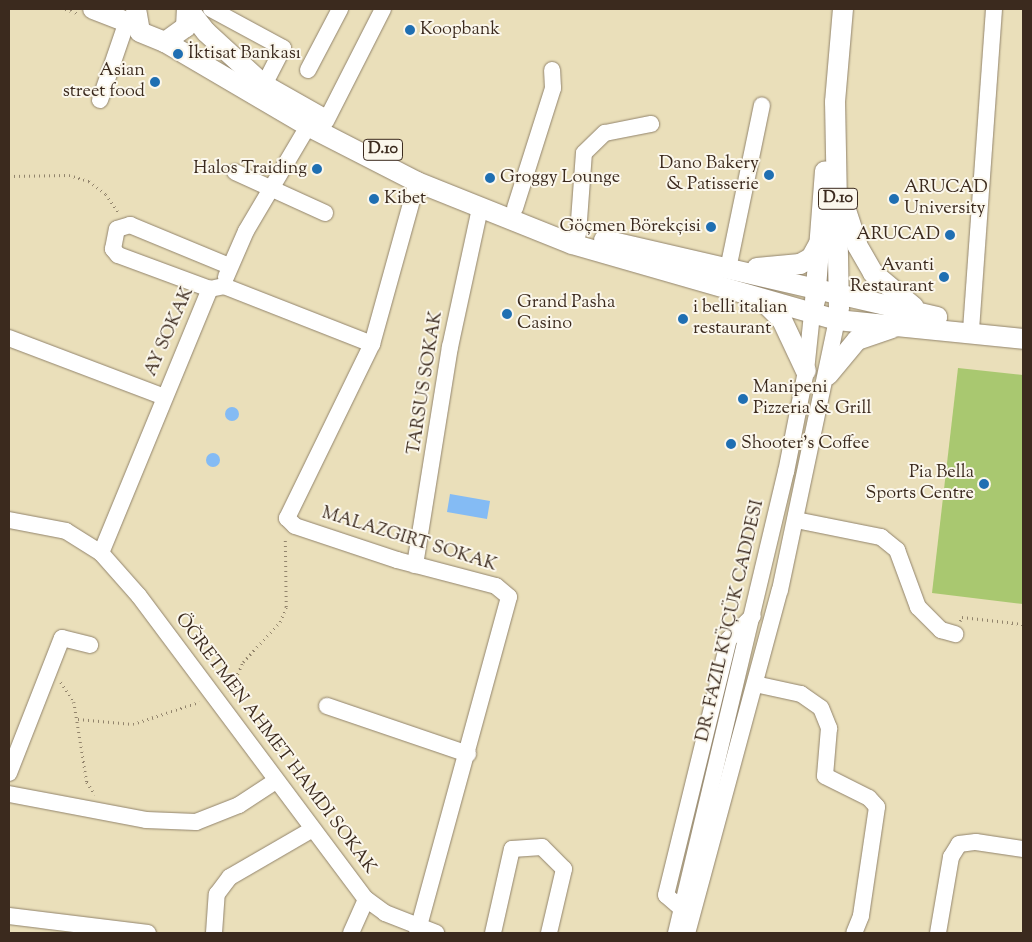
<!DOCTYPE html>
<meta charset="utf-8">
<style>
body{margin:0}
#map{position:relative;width:1032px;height:942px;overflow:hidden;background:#eadfba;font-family:"Sorts Mill Goudy",serif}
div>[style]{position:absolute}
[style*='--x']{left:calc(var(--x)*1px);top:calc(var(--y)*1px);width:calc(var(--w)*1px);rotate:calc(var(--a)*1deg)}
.green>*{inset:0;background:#a9c870}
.water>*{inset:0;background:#84bbf4}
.round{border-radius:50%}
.path>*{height:2.5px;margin-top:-1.25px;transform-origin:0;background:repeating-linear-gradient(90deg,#92846c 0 1px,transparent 0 5px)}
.roads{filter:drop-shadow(0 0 1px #92846c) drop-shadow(0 0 1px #92846c)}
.minor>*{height:16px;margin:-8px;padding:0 8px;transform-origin:8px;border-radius:8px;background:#fff}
.major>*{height:20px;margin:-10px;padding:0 10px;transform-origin:10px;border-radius:10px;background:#fff}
.dots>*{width:14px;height:14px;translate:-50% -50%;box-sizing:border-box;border:2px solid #fbf7ec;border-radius:50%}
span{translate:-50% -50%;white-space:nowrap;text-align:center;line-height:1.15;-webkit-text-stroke:4px #fbf7ec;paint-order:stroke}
.shield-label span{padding:1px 4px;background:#fbf7ec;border:1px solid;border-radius:4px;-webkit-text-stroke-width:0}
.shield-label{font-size:16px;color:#3b2a1e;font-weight:700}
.poi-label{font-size:18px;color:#3b2a1e}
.left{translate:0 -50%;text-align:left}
.right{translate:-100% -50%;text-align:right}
.street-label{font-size:18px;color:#3b2a1e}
.frame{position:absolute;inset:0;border:10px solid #3b2a1e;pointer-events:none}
</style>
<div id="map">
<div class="green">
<i style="clip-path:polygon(958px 368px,1023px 375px,1023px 604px,932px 593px)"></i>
</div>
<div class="water">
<i class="round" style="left:225px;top:407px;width:14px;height:14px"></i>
<i class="round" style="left:206px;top:453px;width:14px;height:14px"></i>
<i style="clip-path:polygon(450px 494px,490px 501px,487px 519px,447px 512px)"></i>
</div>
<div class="path">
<i style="--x:65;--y:9;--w:6;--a:18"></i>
<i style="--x:72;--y:9;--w:8;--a:45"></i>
<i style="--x:9;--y:176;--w:60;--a:-1"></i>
<i style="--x:69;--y:175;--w:21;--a:17"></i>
<i style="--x:89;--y:181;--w:21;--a:37"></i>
<i style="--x:106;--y:194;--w:22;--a:56"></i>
<i style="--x:960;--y:621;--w:4;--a:-63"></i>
<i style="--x:962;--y:617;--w:61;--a:6.5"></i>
<i style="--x:61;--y:682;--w:24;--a:57"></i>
<i style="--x:74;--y:702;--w:81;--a:80.8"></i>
<i style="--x:87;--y:782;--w:15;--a:58"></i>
<i style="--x:229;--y:692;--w:33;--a:-65"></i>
<i style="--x:243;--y:662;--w:54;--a:-47.2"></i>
<i style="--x:280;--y:622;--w:16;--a:-68"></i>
<i style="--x:286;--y:607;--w:70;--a:-90.8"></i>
<i style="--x:78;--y:719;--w:55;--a:5.2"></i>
<i style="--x:133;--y:724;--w:70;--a:-18.4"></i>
</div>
<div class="roads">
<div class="minor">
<i style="--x:211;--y:9;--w:82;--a:28.4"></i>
<i style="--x:283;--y:48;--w:42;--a:117.2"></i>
<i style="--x:308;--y:70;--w:69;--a:-62.3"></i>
<i style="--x:100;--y:100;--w:80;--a:-71.1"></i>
<i style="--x:326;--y:121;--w:126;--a:-63"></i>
<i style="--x:235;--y:172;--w:99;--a:24.5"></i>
<i style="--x:417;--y:182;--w:168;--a:105.5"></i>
<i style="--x:372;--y:344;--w:194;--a:116"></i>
<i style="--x:287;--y:518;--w:11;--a:45"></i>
<i style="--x:295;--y:526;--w:108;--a:18.4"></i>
<i style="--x:397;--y:560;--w:102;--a:14.7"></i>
<i style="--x:496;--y:586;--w:17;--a:40"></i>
<i style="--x:509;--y:597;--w:348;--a:105.3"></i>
<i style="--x:515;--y:208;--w:126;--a:-72.4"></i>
<i style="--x:553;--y:88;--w:18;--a:-93"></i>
<i style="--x:578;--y:234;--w:81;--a:-85.8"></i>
<i style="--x:584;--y:153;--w:29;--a:-44"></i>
<i style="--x:605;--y:133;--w:47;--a:-11.1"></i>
<i style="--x:728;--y:269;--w:167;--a:-78.3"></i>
<i style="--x:226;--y:277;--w:50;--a:-66.5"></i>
<i style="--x:246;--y:231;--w:122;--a:-59.4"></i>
<i style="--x:210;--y:289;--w:98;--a:-159.7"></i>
<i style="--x:118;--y:255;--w:8;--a:-130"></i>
<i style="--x:113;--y:249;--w:20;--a:-79"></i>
<i style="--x:117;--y:229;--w:14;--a:-17"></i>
<i style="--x:130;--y:225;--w:107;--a:22.5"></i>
<i style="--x:971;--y:330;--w:322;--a:-85.9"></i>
<i style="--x:9;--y:338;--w:166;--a:20.8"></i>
<i style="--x:9;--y:520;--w:58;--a:10.9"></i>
<i style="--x:66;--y:531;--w:41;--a:32.2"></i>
<i style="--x:101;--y:553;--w:57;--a:48.5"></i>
<i style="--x:139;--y:596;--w:379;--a:53.2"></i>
<i style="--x:366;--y:899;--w:24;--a:36"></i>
<i style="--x:385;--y:913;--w:55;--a:21.4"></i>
<i style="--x:796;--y:520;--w:87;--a:11.3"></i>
<i style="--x:881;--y:537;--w:21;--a:39"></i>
<i style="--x:897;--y:550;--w:61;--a:69.8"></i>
<i style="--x:918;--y:607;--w:33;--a:45"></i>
<i style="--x:941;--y:630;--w:15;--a:16"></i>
<i style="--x:101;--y:553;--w:286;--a:-67.6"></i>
<i style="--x:210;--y:289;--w:14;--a:-12"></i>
<i style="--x:224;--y:286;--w:159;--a:21.4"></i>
<i style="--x:415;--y:565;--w:221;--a:-80.9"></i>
<i style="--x:450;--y:347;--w:142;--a:-77.8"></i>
<i style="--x:755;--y:684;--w:47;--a:12.3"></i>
<i style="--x:801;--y:694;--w:24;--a:35"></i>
<i style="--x:821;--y:708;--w:22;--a:68"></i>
<i style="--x:829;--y:728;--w:48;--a:94.8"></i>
<i style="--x:825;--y:776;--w:49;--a:26.6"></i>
<i style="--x:869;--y:798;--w:12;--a:48"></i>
<i style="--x:877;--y:807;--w:110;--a:98.4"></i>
<i style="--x:861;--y:916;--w:18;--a:112"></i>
<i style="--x:327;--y:706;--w:149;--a:18.8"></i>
<i style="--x:9;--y:773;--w:145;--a:-68.6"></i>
<i style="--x:62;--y:638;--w:29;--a:14"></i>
<i style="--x:9;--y:794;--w:139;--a:10.7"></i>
<i style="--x:146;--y:820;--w:50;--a:2.3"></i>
<i style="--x:196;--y:822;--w:46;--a:-21.6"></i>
<i style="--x:239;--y:805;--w:42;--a:-33.3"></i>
<i style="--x:682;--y:909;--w:21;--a:-139"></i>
<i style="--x:666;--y:895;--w:264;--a:-76.2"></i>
<i style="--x:729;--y:639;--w:33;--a:-44"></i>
<i style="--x:9;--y:916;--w:140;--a:7"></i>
<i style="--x:688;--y:930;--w:352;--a:-74.9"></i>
<i style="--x:780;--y:590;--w:276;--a:-78.1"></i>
<i style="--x:214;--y:933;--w:39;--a:-86"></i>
<i style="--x:217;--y:894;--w:21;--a:-53"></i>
<i style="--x:230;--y:877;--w:94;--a:-30.1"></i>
<i style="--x:351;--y:933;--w:37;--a:-66"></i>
<i style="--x:493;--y:933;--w:86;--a:-77.3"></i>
<i style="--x:512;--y:849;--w:30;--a:-4"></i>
<i style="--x:542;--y:847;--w:31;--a:45"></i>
<i style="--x:564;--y:869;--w:66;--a:103.2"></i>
<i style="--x:676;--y:933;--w:474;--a:-76.6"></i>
<i style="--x:786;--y:472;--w:103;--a:-78.8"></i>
<i style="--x:806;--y:371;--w:57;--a:-84"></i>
<i style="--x:938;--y:933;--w:77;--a:-80.3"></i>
<i style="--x:951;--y:857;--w:15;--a:-58"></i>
<i style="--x:959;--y:844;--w:17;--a:-7"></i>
<i style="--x:976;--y:842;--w:48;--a:8.5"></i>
</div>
<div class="major">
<i style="--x:93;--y:9;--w:47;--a:21.1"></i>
<i style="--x:136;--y:9;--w:23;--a:80"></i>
<i style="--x:140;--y:32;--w:27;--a:22"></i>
<i style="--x:165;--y:42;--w:26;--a:-36"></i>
<i style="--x:186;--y:27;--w:18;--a:-87"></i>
<i style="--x:188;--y:9;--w:29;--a:52"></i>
<i style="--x:206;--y:32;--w:79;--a:42.4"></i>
<i style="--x:264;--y:85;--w:69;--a:29.5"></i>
<i style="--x:165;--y:42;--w:166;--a:30.4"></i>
<i style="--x:308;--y:126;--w:123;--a:27.2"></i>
<i style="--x:417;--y:182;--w:167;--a:21.8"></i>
<i style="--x:572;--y:244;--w:276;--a:16"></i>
<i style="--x:837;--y:320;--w:187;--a:5.8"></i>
<i style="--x:845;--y:207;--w:40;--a:72"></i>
<i style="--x:857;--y:245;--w:32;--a:60"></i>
<i style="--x:873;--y:273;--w:53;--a:39.7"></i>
<i style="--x:604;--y:240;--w:342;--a:13"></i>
<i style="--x:757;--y:268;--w:43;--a:-5.3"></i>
<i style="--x:800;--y:264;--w:13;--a:-29"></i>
<i style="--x:811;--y:258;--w:23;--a:-61"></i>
<i style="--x:815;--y:301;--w:130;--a:-85.6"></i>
<i style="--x:764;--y:302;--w:25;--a:45"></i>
<i style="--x:782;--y:320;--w:56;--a:64.8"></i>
<i style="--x:839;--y:309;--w:207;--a:-91.1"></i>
<i style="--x:835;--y:102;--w:93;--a:-85.1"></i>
<i style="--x:828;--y:375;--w:45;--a:-50.4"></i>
<i style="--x:857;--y:340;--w:37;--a:-19"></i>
</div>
</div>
<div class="dots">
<i style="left:410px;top:30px;background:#1f6fb2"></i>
<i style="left:178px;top:54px;background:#1f6fb2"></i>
<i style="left:155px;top:82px;background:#1f6fb2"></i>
<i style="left:317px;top:169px;background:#1f6fb2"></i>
<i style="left:769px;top:175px;background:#1f6fb2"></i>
<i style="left:490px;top:178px;background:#1f6fb2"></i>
<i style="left:374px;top:199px;background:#1f6fb2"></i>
<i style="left:894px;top:199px;background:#1f6fb2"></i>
<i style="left:711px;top:227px;background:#1f6fb2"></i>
<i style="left:950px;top:235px;background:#1f6fb2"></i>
<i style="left:944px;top:277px;background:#1f6fb2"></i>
<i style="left:507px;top:314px;background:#1f6fb2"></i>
<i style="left:683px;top:319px;background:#1f6fb2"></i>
<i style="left:743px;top:399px;background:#1f6fb2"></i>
<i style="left:731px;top:444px;background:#1f6fb2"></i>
<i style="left:984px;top:484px;background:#1f6fb2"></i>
</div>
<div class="shield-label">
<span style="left:383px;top:150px">D.10</span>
<span style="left:838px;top:199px">D.10</span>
</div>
<div class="poi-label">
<span class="left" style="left:420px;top:30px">Koopbank</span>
<span class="left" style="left:188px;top:54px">İktisat Bankası</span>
<span class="right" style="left:145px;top:82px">Asian<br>street food</span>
<span class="right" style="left:759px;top:175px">Dano Bakery<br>&amp; Patisserie</span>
<span class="right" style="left:307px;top:169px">Halos Traiding</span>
<span class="left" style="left:500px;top:178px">Groggy Lounge</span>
<span class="left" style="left:904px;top:199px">ARUCAD<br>University</span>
<span class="left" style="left:384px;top:199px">Kibet</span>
<span class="right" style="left:701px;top:227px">Göçmen Börekçisi</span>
<span class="right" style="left:940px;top:235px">ARUCAD</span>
<span class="right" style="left:934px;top:277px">Avanti<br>Restaurant</span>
<span class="left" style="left:517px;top:314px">Grand Pasha<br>Casino</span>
<span class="left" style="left:693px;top:319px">i belli italian<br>restaurant</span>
<span class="left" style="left:753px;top:399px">Manipeni<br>Pizzeria &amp; Grill</span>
<span class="left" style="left:741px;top:444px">Shooter's Coffee</span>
<span class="right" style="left:974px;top:484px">Pia Bella<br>Sports Centre</span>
</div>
<div class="street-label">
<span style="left:170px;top:332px;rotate:-66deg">AY SOKAK</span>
<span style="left:426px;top:383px;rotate:-81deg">TARSUS SOKAK</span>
<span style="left:409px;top:540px;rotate:17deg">MALAZGIRT SOKAK</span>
<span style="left:731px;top:621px;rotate:-77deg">DR. FAZIL KÜÇÜK CADDESI</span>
<span style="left:275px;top:744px;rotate:53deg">ÖĞRETMEN AHMET HAMDI SOKAK</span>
</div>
<div class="frame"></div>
</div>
